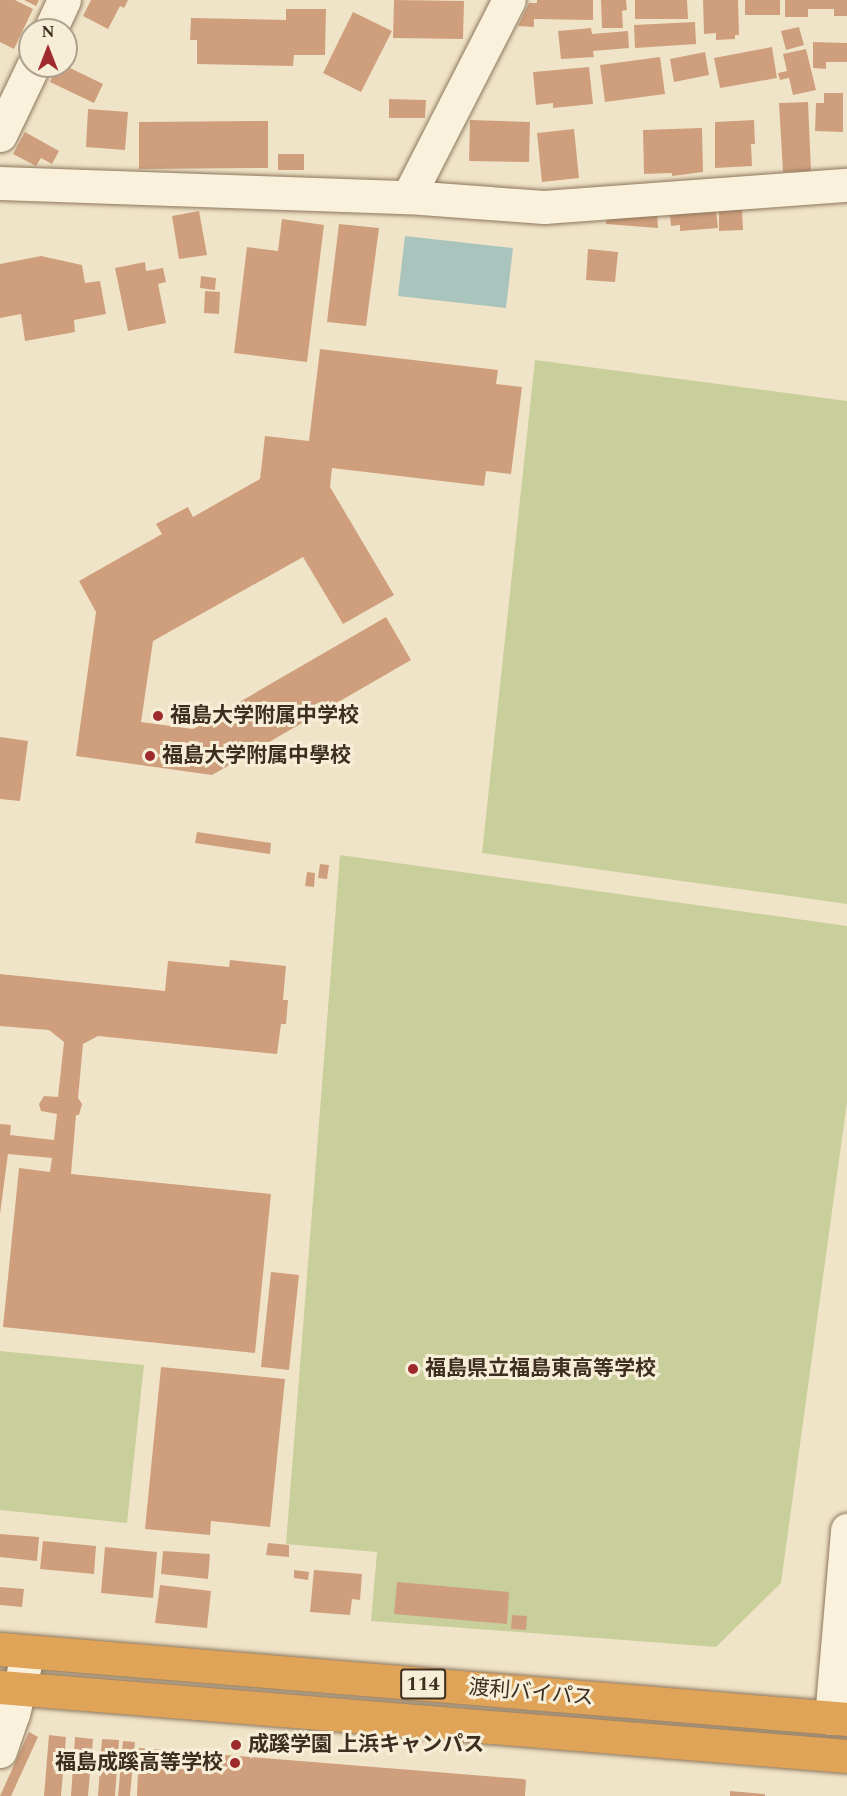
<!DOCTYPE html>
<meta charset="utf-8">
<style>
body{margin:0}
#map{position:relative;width:847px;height:1796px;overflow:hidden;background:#f0e4c8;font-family:Spectral,"Noto Sans JP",serif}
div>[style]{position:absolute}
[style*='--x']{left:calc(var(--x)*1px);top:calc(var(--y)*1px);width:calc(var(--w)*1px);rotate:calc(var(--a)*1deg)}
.green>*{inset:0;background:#c9cf9b}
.water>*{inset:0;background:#a9c4bc}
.building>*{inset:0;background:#cf9f7d}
.roads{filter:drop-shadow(0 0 2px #8d765c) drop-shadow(0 0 2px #8d765c)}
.minor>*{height:33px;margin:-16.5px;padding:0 16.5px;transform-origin:16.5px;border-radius:16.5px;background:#faf1dc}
.highway>*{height:33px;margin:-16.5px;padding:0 16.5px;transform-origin:16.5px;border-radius:16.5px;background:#e0a458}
.dots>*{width:16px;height:16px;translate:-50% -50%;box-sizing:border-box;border:3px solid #f7eed8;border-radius:50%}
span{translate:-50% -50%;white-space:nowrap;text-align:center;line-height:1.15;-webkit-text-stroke:6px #f7eed8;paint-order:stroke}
.shield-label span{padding:2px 4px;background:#f7eed8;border:2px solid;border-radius:4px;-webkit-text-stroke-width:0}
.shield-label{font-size:20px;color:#3d2e20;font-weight:700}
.poi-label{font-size:21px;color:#3d2e20;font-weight:700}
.left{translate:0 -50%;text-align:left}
.right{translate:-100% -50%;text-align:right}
.street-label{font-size:21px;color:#3d2e20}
.north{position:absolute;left:18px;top:18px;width:60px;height:60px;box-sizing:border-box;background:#f7eed8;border:2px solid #ada18e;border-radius:50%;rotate:0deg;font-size:16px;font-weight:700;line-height:24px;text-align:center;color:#3d2e20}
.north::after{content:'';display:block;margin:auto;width:21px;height:27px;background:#9e2a2b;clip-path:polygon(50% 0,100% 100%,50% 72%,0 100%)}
</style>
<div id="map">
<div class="green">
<i style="clip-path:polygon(535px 360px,847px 401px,847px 904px,482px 853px)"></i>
<i style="clip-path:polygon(340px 855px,847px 926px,847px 1102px,781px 1583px,716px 1647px,371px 1621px,377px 1552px,286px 1544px)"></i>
<i style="clip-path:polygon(0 1351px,144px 1365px,127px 1523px,0 1510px)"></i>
</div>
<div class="water">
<i style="clip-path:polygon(405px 236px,513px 248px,506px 308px,398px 296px)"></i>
</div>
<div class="building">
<i style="clip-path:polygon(0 0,15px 0,33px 9px,14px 49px,0 42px)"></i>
<i style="clip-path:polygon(24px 0,39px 0,36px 6px)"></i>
<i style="clip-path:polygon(91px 0,128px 0,124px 8px,120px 6px,108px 29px,83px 16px)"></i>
<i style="clip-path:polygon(394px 0,464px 1px,463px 39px,393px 38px)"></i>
<i style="clip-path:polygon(537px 0,593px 0,593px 20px,534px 19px,534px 27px,518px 26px,529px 3px,537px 3px)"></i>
<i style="clip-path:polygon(601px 0,626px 0,627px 10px,622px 11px,623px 28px,602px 28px)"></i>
<i style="clip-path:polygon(635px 0,687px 0,688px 19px,635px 19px)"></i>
<i style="clip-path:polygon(703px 0,738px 0,739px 35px,735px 35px,735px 39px,716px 40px,716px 33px,704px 34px)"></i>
<i style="clip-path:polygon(745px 0,780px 0,780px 15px,745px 15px)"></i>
<i style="clip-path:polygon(785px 0,847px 0,847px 16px,834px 16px,834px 9px,808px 9px,808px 17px,785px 17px)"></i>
<i style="clip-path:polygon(286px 9px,326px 9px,325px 55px,294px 55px,293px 66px,197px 64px,197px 40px,190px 40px,191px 18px,286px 20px)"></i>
<i style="clip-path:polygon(353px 12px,392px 31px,361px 92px,323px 73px)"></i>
<i style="clip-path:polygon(695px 22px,696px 44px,635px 48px,634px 25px)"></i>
<i style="clip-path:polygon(799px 27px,804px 45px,786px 50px,781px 31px)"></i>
<i style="clip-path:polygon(591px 28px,592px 34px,628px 31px,629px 48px,593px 51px,594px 57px,561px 59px,558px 31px)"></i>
<i style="clip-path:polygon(813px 42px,847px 43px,847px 62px,826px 62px,826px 69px,813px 68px)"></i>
<i style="clip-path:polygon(772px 47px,777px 78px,720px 88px,714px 58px)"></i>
<i style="clip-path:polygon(806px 49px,816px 90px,793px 95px,789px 78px,780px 80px,778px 73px,787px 71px,783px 54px)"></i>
<i style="clip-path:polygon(705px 52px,709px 75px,674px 82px,670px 59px)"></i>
<i style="clip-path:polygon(660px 57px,665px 94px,605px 102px,600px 65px)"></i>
<i style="clip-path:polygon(57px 66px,66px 66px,103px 84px,94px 103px,50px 82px)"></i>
<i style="clip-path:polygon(589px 67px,593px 104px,553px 108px,553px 103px,536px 105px,533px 72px)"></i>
<i style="clip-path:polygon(824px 93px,843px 93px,843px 132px,815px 131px,816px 103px,824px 103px)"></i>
<i style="clip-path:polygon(389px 99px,426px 100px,425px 118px,389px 118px)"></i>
<i style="clip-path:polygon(808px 102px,811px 171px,783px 172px,779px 103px)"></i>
<i style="clip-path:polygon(88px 109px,128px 112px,125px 150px,86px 147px)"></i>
<i style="clip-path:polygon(470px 120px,530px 122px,529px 162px,469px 161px)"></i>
<i style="clip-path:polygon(754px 120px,755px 144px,751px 144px,752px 166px,715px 168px,715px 122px)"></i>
<i style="clip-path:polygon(268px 121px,268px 168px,139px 169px,139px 122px)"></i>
<i style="clip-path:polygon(702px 128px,703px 172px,672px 176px,672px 173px,644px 174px,643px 130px)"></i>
<i style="clip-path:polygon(574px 129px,579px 178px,542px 182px,537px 133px)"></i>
<i style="clip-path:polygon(25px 132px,59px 151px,52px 164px,41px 158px,36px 166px,13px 154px)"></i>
<i style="clip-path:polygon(278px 154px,304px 154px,304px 170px,278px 170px)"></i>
<i style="clip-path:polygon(742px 209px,743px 230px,719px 231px,719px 210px)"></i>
<i style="clip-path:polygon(199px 211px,207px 255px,179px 259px,172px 216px)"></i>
<i style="clip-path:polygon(716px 211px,718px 228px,680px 231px,680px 225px,671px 226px,670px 215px)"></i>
<i style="clip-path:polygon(657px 213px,658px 228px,606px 224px,607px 216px)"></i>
<i style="clip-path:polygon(282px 219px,324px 225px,307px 362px,234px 353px,247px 247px,278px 251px)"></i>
<i style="clip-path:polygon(339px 224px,379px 228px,366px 326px,327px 322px)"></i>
<i style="clip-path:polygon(588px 249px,618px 252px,615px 282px,586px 280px)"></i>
<i style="clip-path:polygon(41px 256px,82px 265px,85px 283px,100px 281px,106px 314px,74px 320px,75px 332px,25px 341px,21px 314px,0 318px,0 264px)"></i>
<i style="clip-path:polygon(145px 262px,146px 271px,163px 268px,166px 282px,158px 284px,166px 323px,128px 331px,115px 268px)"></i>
<i style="clip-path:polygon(201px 276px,216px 278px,215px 290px,200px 288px)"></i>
<i style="clip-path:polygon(205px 291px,220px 292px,219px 314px,204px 313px)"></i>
<i style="clip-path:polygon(320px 349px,498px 370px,496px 384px,522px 387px,511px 474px,486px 471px,484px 486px,332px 468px,330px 487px,394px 595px,343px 624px,303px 557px,153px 641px,141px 722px,193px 729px,386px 617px,411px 660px,212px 775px,76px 756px,96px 612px,79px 581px,162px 534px,156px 524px,188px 507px,193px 517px,260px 479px,265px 436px,309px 441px)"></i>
<i style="clip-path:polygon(0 737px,28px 741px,20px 801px,0 799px)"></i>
<i style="clip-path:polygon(197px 832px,271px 843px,270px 854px,195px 843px)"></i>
<i style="clip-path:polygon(320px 864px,329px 865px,327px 879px,318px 878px)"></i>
<i style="clip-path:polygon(307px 872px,315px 873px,314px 887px,305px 886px)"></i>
<i style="clip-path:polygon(230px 960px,286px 966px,283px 1000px,288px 1000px,286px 1024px,281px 1024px,277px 1054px,98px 1036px,83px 1044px,78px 1098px,82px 1104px,79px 1115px,76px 1115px,71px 1174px,271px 1194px,255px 1353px,3px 1327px,19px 1168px,50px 1172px,52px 1158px,8px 1154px,0 1214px,0 1124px,11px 1125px,10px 1135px,54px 1140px,57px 1114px,41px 1111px,39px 1104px,44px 1096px,58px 1097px,64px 1042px,49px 1030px,0 1026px,0 974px,165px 991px,168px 961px,229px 967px)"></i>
<i style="clip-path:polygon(271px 1272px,299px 1275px,289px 1370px,261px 1367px)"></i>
<i style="clip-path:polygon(161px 1367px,285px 1379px,270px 1527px,211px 1521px,210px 1535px,145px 1529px)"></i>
<i style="clip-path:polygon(0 1534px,39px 1537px,37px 1561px,0 1557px)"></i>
<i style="clip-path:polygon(43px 1541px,96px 1546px,94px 1574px,40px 1569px)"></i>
<i style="clip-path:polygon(268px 1543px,289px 1545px,289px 1557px,266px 1555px)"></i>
<i style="clip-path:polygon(105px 1547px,157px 1552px,153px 1598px,101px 1593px)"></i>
<i style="clip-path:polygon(163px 1551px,210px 1554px,208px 1579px,161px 1574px)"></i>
<i style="clip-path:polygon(294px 1570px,309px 1572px,308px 1580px,294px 1578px)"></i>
<i style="clip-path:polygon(314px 1570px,362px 1574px,360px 1600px,352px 1599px,350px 1615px,310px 1612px)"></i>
<i style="clip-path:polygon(397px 1582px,509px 1592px,507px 1624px,394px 1614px)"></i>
<i style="clip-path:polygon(160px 1585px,211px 1591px,207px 1628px,155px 1623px)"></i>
<i style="clip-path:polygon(0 1587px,24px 1589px,22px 1607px,0 1605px)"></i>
<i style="clip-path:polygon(512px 1615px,527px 1616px,526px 1630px,511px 1629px)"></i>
<i style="clip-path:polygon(29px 1732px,38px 1737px,11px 1796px,0 1796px)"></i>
<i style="clip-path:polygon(49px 1735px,66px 1737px,61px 1796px,44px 1796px)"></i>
<i style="clip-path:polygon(75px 1737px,93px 1739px,88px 1796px,71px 1796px)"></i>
<i style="clip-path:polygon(102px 1739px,119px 1740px,115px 1796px,98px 1796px)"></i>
<i style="clip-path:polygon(123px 1741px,135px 1742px,130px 1796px,118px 1796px)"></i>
<i style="clip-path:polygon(139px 1748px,523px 1779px,526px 1780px,525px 1796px,137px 1796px)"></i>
<i style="clip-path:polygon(730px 1791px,765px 1794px,765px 1796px,730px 1796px)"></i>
</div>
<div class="roads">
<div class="minor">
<i style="--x:50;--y:30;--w:33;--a:-65"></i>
<i style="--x:0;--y:135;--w:76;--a:-64.4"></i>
<i style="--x:0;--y:183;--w:408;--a:2"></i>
<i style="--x:408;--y:197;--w:136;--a:4.2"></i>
<i style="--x:544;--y:207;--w:304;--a:-4.2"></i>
<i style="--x:408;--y:197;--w:221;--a:-62.9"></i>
<i style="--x:831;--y:1718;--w:189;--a:-85.1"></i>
<i style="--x:0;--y:1751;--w:39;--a:-71"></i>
<i style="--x:13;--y:1714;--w:64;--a:-76.4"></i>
</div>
<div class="highway">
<i style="--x:0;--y:1649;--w:850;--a:4.72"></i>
<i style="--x:0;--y:1687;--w:850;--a:4.66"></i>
</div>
</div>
<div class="dots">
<i style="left:158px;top:716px;background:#9e2a2b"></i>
<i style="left:150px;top:756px;background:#9e2a2b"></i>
<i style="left:413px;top:1369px;background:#9e2a2b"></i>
<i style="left:236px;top:1745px;background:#9e2a2b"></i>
<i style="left:235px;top:1763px;background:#9e2a2b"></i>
</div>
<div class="shield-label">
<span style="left:423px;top:1684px">114</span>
</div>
<div class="poi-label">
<span class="left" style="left:170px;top:716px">福島大学附属中学校</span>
<span class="left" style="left:162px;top:756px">福島大学附属中學校</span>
<span class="left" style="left:425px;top:1369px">福島県立福島東高等学校</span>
<span class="left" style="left:248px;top:1745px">成蹊学園 上浜キャンパス</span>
<span class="right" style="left:223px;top:1763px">福島成蹊高等学校</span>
</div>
<div class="street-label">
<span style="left:531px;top:1693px;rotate:5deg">渡利バイパス</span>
</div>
<div class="north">N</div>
</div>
